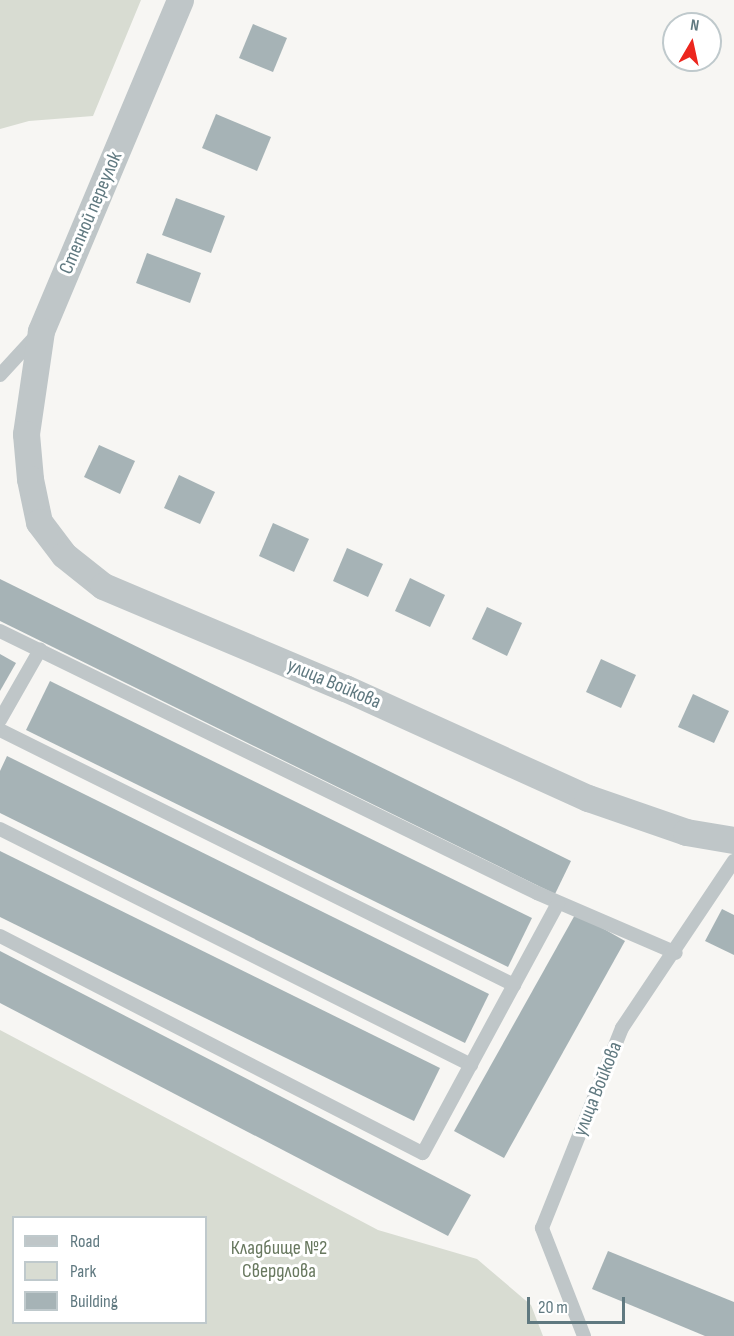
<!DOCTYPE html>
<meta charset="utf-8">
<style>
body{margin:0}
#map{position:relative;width:734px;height:1336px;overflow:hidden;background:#f7f6f3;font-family:"Sofia Sans Condensed",sans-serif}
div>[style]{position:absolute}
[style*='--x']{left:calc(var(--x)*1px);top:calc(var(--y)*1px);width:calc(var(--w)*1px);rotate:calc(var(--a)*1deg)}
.green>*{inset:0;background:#d8dcd2}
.building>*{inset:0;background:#a6b3b6}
.service>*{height:14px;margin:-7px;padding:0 7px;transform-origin:7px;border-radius:7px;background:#bfc6c8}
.minor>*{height:27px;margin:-13.5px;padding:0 13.5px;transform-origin:13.5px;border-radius:13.5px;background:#bfc6c8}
span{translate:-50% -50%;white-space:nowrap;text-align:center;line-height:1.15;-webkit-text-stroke:6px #fff;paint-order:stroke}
.street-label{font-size:20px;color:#607980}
.park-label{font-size:20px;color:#68785f}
.legend{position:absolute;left:12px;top:1216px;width:195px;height:108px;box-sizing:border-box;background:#fff;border:2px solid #bfc9cc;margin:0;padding:8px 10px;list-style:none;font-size:18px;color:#607980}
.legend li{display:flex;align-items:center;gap:12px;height:30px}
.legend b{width:30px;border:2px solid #bfc9cc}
.north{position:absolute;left:662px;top:12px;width:60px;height:60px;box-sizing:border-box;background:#fff;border:2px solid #bfc9cc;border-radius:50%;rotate:9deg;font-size:16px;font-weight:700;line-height:24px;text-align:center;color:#607980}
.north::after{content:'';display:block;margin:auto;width:21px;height:27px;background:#ec261e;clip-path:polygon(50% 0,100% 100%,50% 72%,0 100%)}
.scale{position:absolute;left:527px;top:1297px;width:98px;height:27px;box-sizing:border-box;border:3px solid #607980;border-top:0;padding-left:8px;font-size:18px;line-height:21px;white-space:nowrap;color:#607980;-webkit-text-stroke:4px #fff;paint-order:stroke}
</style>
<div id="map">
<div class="green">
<i style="clip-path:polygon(0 0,141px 0,93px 116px,29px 121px,0 129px)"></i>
<i style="clip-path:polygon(evenodd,0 1030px,378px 1230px,477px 1259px,531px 1305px,543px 1336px,0 1336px,0 1030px,14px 1218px,206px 1218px,206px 1322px,14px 1322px,14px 1218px)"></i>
</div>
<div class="building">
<i style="clip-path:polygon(253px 24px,287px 38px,273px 72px,239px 58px)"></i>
<i style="clip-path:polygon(216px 114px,271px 137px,257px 171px,202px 148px)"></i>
<i style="clip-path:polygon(176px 198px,225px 216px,211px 253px,162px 235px)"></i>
<i style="clip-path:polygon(147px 253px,201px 273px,190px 303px,136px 283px)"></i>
<i style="clip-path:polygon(99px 445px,135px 461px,120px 494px,84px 477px)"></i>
<i style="clip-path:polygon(179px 475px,215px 492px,200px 524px,164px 508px)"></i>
<i style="clip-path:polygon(273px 523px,309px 539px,294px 572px,259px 556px)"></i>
<i style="clip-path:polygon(347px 548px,383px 564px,368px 597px,333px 581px)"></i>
<i style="clip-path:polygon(410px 578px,445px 595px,430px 627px,395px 611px)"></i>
<i style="clip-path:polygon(0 579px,571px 861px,555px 894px,0 621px)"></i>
<i style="clip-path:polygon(487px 607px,522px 623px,507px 656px,472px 639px)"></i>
<i style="clip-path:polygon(0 654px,16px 663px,0 691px)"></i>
<i style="clip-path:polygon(601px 659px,636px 675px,621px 708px,586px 692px)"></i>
<i style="clip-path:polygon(50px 681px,532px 918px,508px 967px,26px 730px)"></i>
<i style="clip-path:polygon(693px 694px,729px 711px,714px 743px,678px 727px)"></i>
<i style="clip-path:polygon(7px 756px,489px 994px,465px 1043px,0 813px,0 771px)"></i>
<i style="clip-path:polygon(0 851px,440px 1068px,414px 1121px,0 917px)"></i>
<i style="clip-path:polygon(722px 909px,734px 915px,734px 955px,705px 941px)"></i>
<i style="clip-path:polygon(576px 913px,625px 941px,504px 1158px,454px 1131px)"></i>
<i style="clip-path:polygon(0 951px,471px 1195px,448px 1236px,0 1003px)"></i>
<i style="clip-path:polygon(608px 1251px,734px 1302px,734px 1336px,705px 1336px,592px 1289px)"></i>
</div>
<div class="service">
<i style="--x:0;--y:375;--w:52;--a:-47.4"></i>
<i style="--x:0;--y:631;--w:598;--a:26.01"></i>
<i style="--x:537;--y:893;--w:151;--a:23.3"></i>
<i style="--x:0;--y:720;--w:81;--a:-60.3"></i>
<i style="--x:0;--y:730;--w:574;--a:26.39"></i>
<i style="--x:0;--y:829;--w:527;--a:26.61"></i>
<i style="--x:0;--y:936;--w:475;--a:27.2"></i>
<i style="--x:423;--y:1153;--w:284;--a:-61.6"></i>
<i style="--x:584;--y:1336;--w:116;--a:-111.3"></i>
<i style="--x:542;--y:1228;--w:215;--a:-68.2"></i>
<i style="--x:622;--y:1028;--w:201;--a:-56.2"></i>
</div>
<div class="minor">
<i style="--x:180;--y:0;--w:359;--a:112.8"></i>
<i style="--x:41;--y:331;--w:104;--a:98.3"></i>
<i style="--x:26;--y:434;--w:45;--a:84.9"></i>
<i style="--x:30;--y:479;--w:44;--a:78.2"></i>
<i style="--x:39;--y:522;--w:41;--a:52.9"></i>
<i style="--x:64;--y:555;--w:50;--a:38.5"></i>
<i style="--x:103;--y:586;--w:263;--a:22.9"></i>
<i style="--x:345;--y:688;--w:267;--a:24.4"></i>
<i style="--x:588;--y:798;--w:104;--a:19.1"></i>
<i style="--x:686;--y:832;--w:49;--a:9.5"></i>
</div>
<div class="street-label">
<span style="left:91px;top:213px;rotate:-67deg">Степной переулок</span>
<span style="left:334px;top:684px;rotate:23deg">улица Войкова</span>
<span style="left:598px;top:1089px;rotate:-68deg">улица Войкова</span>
</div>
<div class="park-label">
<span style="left:279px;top:1260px">Кладбище №2<br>Свердлова</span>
</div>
<ul class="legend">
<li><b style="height:8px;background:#bfc6c8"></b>Road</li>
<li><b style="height:16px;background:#d8dcd2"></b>Park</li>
<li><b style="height:16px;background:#a6b3b6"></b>Building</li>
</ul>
<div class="north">N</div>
<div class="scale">20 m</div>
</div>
